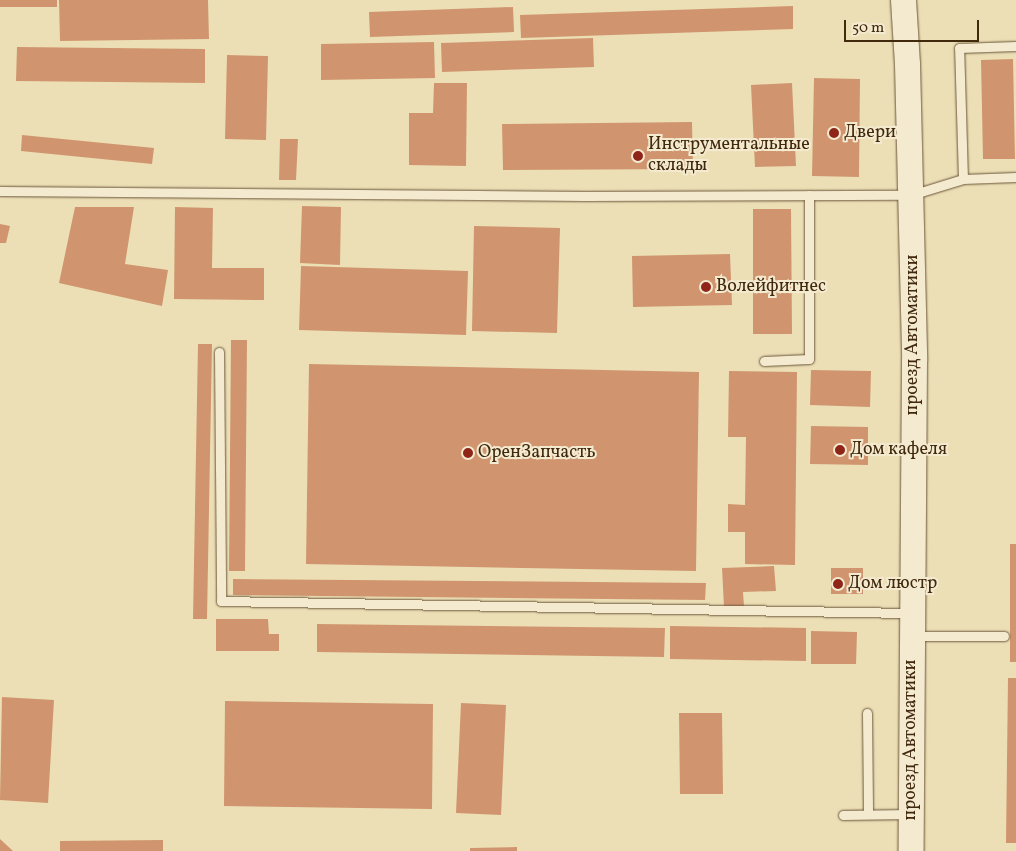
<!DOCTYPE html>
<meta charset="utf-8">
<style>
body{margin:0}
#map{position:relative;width:1016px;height:851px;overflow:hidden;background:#ecdfb6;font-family:Vollkorn,serif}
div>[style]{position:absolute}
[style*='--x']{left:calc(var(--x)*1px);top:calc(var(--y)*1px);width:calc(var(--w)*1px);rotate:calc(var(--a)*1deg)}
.building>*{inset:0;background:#d0956e}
.roads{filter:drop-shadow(0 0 1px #6c5638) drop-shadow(0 0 1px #6c5638)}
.lane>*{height:9px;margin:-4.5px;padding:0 4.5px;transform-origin:4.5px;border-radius:4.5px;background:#f3ead0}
.secondary>*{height:25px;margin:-12.5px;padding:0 12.5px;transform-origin:12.5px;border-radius:12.5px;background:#f3ead0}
.dots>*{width:14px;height:14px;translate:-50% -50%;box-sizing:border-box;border:2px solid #f3ead0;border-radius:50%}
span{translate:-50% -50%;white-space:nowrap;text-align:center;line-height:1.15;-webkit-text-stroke:4px #f3ead0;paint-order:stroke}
.poi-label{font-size:18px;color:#41290e}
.left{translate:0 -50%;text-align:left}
.street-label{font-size:18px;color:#41290e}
.scale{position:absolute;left:844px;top:20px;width:135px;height:22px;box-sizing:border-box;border:2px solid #41290e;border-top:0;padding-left:6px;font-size:15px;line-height:18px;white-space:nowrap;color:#41290e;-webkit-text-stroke:4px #f3ead0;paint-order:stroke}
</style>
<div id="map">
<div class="building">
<i style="clip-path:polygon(0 0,57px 0,57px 7px,0 7px)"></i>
<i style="clip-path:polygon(59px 0,208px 0,209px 39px,60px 41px)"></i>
<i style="clip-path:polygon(793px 6px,793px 29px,521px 38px,520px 15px)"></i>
<i style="clip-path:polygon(513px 7px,514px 32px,370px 37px,369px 12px)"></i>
<i style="clip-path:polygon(593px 38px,594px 67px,442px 72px,441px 43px)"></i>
<i style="clip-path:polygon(434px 42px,435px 78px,321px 80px,321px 44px)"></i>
<i style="clip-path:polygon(17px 47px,205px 49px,205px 83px,16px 81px)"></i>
<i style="clip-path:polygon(227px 55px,268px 56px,266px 140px,225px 139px)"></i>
<i style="clip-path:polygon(1013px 59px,1015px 159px,983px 159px,981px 60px)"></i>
<i style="clip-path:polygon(814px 78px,860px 79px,859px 177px,812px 176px)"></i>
<i style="clip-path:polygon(434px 83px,467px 83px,466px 166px,409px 165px,409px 113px,433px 113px)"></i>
<i style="clip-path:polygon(792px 83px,796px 166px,755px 167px,751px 85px)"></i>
<i style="clip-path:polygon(692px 122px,693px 169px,503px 170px,502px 124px)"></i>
<i style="clip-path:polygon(22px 135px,154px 148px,152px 164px,21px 151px)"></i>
<i style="clip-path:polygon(280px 139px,298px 139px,296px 180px,279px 180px)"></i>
<i style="clip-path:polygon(302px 206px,341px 207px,340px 265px,300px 263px)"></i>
<i style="clip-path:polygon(75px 207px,134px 207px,125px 264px,168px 270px,162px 306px,59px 283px)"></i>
<i style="clip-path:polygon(175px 207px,213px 208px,212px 268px,264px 268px,264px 300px,174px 299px)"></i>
<i style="clip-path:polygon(753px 209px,791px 209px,792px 334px,753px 334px)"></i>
<i style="clip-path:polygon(0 224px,10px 226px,6px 243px,0 243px)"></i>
<i style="clip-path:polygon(474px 226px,560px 228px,557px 333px,472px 331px)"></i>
<i style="clip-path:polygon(730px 254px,732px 305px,633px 307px,632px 256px)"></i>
<i style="clip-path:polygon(301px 266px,468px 271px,466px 335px,299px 330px)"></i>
<i style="clip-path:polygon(231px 340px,247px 340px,245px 571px,229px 571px)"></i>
<i style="clip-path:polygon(198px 344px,212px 344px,207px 619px,193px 619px)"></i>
<i style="clip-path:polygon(309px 364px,699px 372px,696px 571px,306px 564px)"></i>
<i style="clip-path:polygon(811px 370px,871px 371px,870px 407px,810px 405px)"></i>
<i style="clip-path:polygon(729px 371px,797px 372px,795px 565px,745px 564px,745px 532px,728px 532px,728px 504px,745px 505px,746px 437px,728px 437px)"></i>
<i style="clip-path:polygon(811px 426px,868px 427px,868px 465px,810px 464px)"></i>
<i style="clip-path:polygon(1010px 544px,1016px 544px,1016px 662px,1010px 662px)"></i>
<i style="clip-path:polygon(774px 566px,776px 591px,743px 592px,744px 606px,724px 607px,722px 568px)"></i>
<i style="clip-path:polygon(831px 568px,863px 568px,863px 594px,831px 594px)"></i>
<i style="clip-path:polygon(233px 579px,706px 583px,705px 600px,233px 595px)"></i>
<i style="clip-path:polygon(216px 619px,268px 619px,269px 634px,279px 634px,279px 651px,216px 651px)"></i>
<i style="clip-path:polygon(317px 624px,665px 628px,664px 657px,317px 652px)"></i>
<i style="clip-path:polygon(670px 626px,806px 628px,806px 661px,670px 659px)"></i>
<i style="clip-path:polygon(811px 631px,857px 632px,856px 664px,811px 664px)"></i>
<i style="clip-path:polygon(1008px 678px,1016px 678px,1016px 843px,1006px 843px)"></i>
<i style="clip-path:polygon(2px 697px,54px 700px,48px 803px,0 800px)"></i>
<i style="clip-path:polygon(225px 701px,433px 704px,432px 809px,224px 806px)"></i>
<i style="clip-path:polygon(461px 703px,506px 705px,501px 815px,456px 813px)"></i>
<i style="clip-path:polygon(679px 713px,722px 713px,723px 794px,680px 794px)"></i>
<i style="clip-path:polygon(0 839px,13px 851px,0 851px)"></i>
<i style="clip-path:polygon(163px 840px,163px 851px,60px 851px,60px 841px)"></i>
<i style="clip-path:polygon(517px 847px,517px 851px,470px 851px,470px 848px)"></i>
</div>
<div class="roads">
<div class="lane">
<i style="--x:963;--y:179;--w:131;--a:-91.7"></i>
<i style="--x:959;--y:48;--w:57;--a:-2"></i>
<i style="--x:0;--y:191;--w:584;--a:0.49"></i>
<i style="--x:584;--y:196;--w:327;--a:-0.2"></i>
<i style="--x:911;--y:195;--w:54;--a:-17.1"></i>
<i style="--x:963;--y:179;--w:53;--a:-2.2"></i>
<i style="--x:219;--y:352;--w:249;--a:89.5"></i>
<i style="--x:221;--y:601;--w:690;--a:1"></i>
<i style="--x:764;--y:361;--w:45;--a:-2.5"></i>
<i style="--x:809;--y:359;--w:164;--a:-90"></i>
<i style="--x:914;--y:636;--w:90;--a:0"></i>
<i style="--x:867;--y:713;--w:101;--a:89.4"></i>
<i style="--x:843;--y:815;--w:67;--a:-0.9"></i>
</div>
<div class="secondary">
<i style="--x:903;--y:0;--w:64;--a:86.4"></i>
<i style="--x:907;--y:64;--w:296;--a:88.6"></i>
<i style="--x:914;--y:360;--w:491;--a:90.4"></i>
</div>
</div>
<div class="dots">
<i style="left:834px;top:133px;background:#8f2418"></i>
<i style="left:638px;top:156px;background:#8f2418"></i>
<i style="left:706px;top:287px;background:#8f2418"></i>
<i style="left:840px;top:450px;background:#8f2418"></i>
<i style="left:468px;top:453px;background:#8f2418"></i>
<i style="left:838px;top:584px;background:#8f2418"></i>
</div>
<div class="poi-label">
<span class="left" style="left:844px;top:133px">Двери</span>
<span class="left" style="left:648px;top:156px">Инструментальные<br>склады</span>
<span class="left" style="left:716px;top:287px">Волейфитнес</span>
<span class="left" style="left:850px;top:450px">Дом кафеля</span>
<span class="left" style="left:478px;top:453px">ОренЗапчасть</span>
<span class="left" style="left:848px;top:584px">Дом люстр</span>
</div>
<div class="street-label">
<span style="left:913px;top:335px;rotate:-90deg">проезд Автоматики</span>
<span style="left:911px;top:740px;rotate:-90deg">проезд Автоматики</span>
</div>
<div class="scale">50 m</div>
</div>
